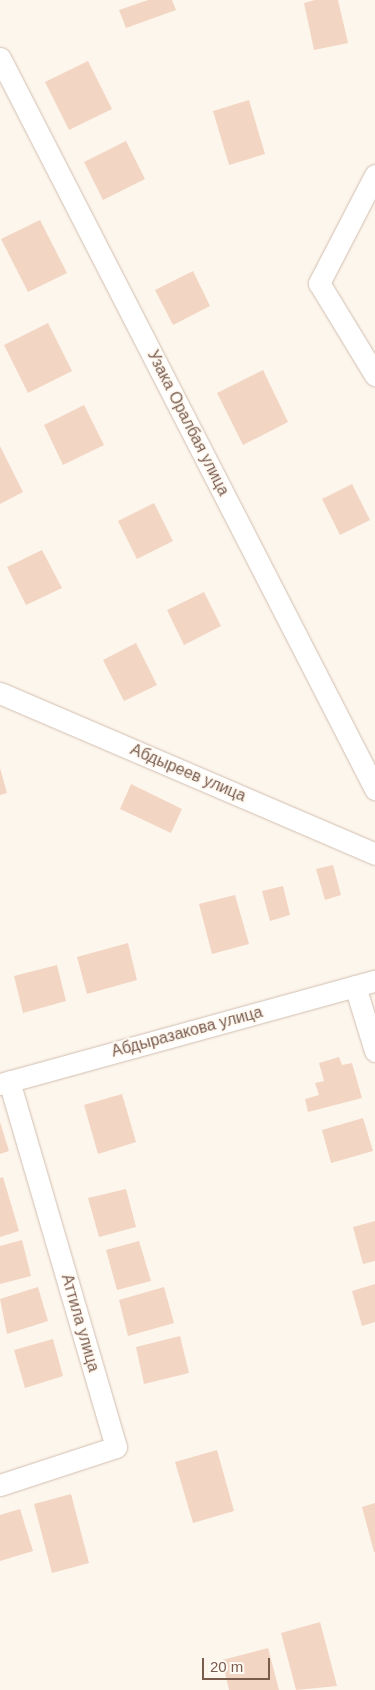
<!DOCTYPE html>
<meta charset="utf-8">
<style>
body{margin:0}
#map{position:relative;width:375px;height:1690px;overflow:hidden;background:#fdf6ec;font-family:Arial,sans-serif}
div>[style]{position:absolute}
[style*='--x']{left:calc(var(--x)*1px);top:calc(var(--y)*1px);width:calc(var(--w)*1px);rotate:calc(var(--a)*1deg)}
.building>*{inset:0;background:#f3d5c3}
.roads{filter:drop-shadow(0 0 1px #d1beb0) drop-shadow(0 0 1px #d1beb0)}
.street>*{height:21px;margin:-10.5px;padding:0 10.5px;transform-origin:10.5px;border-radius:10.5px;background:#fff}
span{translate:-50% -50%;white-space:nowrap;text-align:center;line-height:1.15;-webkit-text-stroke:4px #fffaf3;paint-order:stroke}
.street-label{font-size:16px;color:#7a5c4d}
.scale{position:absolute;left:202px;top:1658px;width:68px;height:22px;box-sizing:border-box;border:2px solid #7a5c4d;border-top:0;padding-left:6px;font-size:15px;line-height:18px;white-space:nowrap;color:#7a5c4d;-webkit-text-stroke:4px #fffaf3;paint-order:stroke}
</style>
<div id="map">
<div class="building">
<i style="clip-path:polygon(148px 0,172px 0,176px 10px,126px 28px,119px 10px)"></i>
<i style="clip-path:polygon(315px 0,338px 0,348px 43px,314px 50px,304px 3px)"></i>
<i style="clip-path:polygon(88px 61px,112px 109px,69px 130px,45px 82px)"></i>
<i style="clip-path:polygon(249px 100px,265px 154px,229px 165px,213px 111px)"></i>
<i style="clip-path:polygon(126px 141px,145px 179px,103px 200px,84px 162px)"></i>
<i style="clip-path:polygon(40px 220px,67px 273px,28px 292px,1px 239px)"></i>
<i style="clip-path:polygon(193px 271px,210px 306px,173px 325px,155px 290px)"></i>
<i style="clip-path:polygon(48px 323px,72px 371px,28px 393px,4px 345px)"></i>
<i style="clip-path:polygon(263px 370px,288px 422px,243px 445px,217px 393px)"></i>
<i style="clip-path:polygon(84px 405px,104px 445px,63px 465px,44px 425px)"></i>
<i style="clip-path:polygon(0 446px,23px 492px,0 504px)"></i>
<i style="clip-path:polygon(352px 484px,370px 520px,340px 535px,322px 499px)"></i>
<i style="clip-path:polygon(154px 503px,173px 541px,137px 559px,118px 521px)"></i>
<i style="clip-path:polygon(42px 550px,62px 588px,26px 605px,7px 567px)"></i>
<i style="clip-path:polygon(204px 592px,221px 626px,184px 645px,167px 610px)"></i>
<i style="clip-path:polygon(136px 643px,157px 685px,124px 701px,103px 660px)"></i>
<i style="clip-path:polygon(0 768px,7px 793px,0 795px)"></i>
<i style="clip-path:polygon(131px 784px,182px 809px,171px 833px,120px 809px)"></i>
<i style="clip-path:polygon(333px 865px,341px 895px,325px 900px,316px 869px)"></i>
<i style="clip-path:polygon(283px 886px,290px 915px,270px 921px,262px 891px)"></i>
<i style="clip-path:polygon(235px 895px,249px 944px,212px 954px,199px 904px)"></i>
<i style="clip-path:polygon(128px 943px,137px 980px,87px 994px,77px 957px)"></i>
<i style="clip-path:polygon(57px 965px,66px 1001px,23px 1013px,14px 976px)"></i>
<i style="clip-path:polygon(339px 1057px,342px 1065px,352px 1063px,362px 1098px,308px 1112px,305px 1099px,319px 1095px,315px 1083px,324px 1081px,319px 1063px)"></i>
<i style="clip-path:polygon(122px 1094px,136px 1142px,98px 1154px,84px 1105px)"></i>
<i style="clip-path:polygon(363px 1118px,373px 1151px,331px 1163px,322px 1130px)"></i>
<i style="clip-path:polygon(0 1122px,9px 1151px,0 1154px)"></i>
<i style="clip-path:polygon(3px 1177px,19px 1231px,0 1237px,0 1178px)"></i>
<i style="clip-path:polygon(126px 1189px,136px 1227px,99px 1237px,88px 1198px)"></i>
<i style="clip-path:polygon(375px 1221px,375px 1261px,363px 1264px,353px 1227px)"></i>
<i style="clip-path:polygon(22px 1240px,31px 1276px,0 1284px,0 1246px)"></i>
<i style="clip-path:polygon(139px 1241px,151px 1281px,117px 1290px,106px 1250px)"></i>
<i style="clip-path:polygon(375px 1284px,375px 1322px,362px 1326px,352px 1291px)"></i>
<i style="clip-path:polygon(38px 1287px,48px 1321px,7px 1334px,0 1299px)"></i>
<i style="clip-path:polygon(164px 1287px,174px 1323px,128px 1336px,119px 1300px)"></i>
<i style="clip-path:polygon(180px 1336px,189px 1373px,144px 1384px,136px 1347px)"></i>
<i style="clip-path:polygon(53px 1339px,63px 1376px,25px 1388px,14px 1350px)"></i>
<i style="clip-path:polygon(217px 1450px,234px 1511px,193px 1523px,175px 1462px)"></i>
<i style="clip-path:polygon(71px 1494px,89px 1563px,52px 1573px,34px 1504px)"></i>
<i style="clip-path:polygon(375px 1503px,375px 1552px,374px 1552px,362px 1507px)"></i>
<i style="clip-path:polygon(20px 1509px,33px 1551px,0 1561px,0 1515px)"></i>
<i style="clip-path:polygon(320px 1622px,337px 1686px,296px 1690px,281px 1633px)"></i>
<i style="clip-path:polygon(268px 1648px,279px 1690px,229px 1690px,222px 1660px)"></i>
</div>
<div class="roads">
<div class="street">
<i style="--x:0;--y:58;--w:822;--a:62.84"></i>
<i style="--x:375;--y:175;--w:122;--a:117.4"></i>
<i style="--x:319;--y:283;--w:108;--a:58.7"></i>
<i style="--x:0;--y:693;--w:408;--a:23.2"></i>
<i style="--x:355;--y:986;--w:68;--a:72.9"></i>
<i style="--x:0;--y:1084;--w:389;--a:-15.4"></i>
<i style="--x:0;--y:1485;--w:122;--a:-18.1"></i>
<i style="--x:116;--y:1447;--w:381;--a:-106.3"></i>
</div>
</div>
<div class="street-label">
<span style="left:188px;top:423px;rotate:63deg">Узака Оралбая улица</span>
<span style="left:188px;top:773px;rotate:23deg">Абдыреев улица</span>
<span style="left:187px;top:1032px;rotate:-15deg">Абдыразакова улица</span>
<span style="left:80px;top:1323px;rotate:74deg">Аттила улица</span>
</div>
<div class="scale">20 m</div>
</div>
